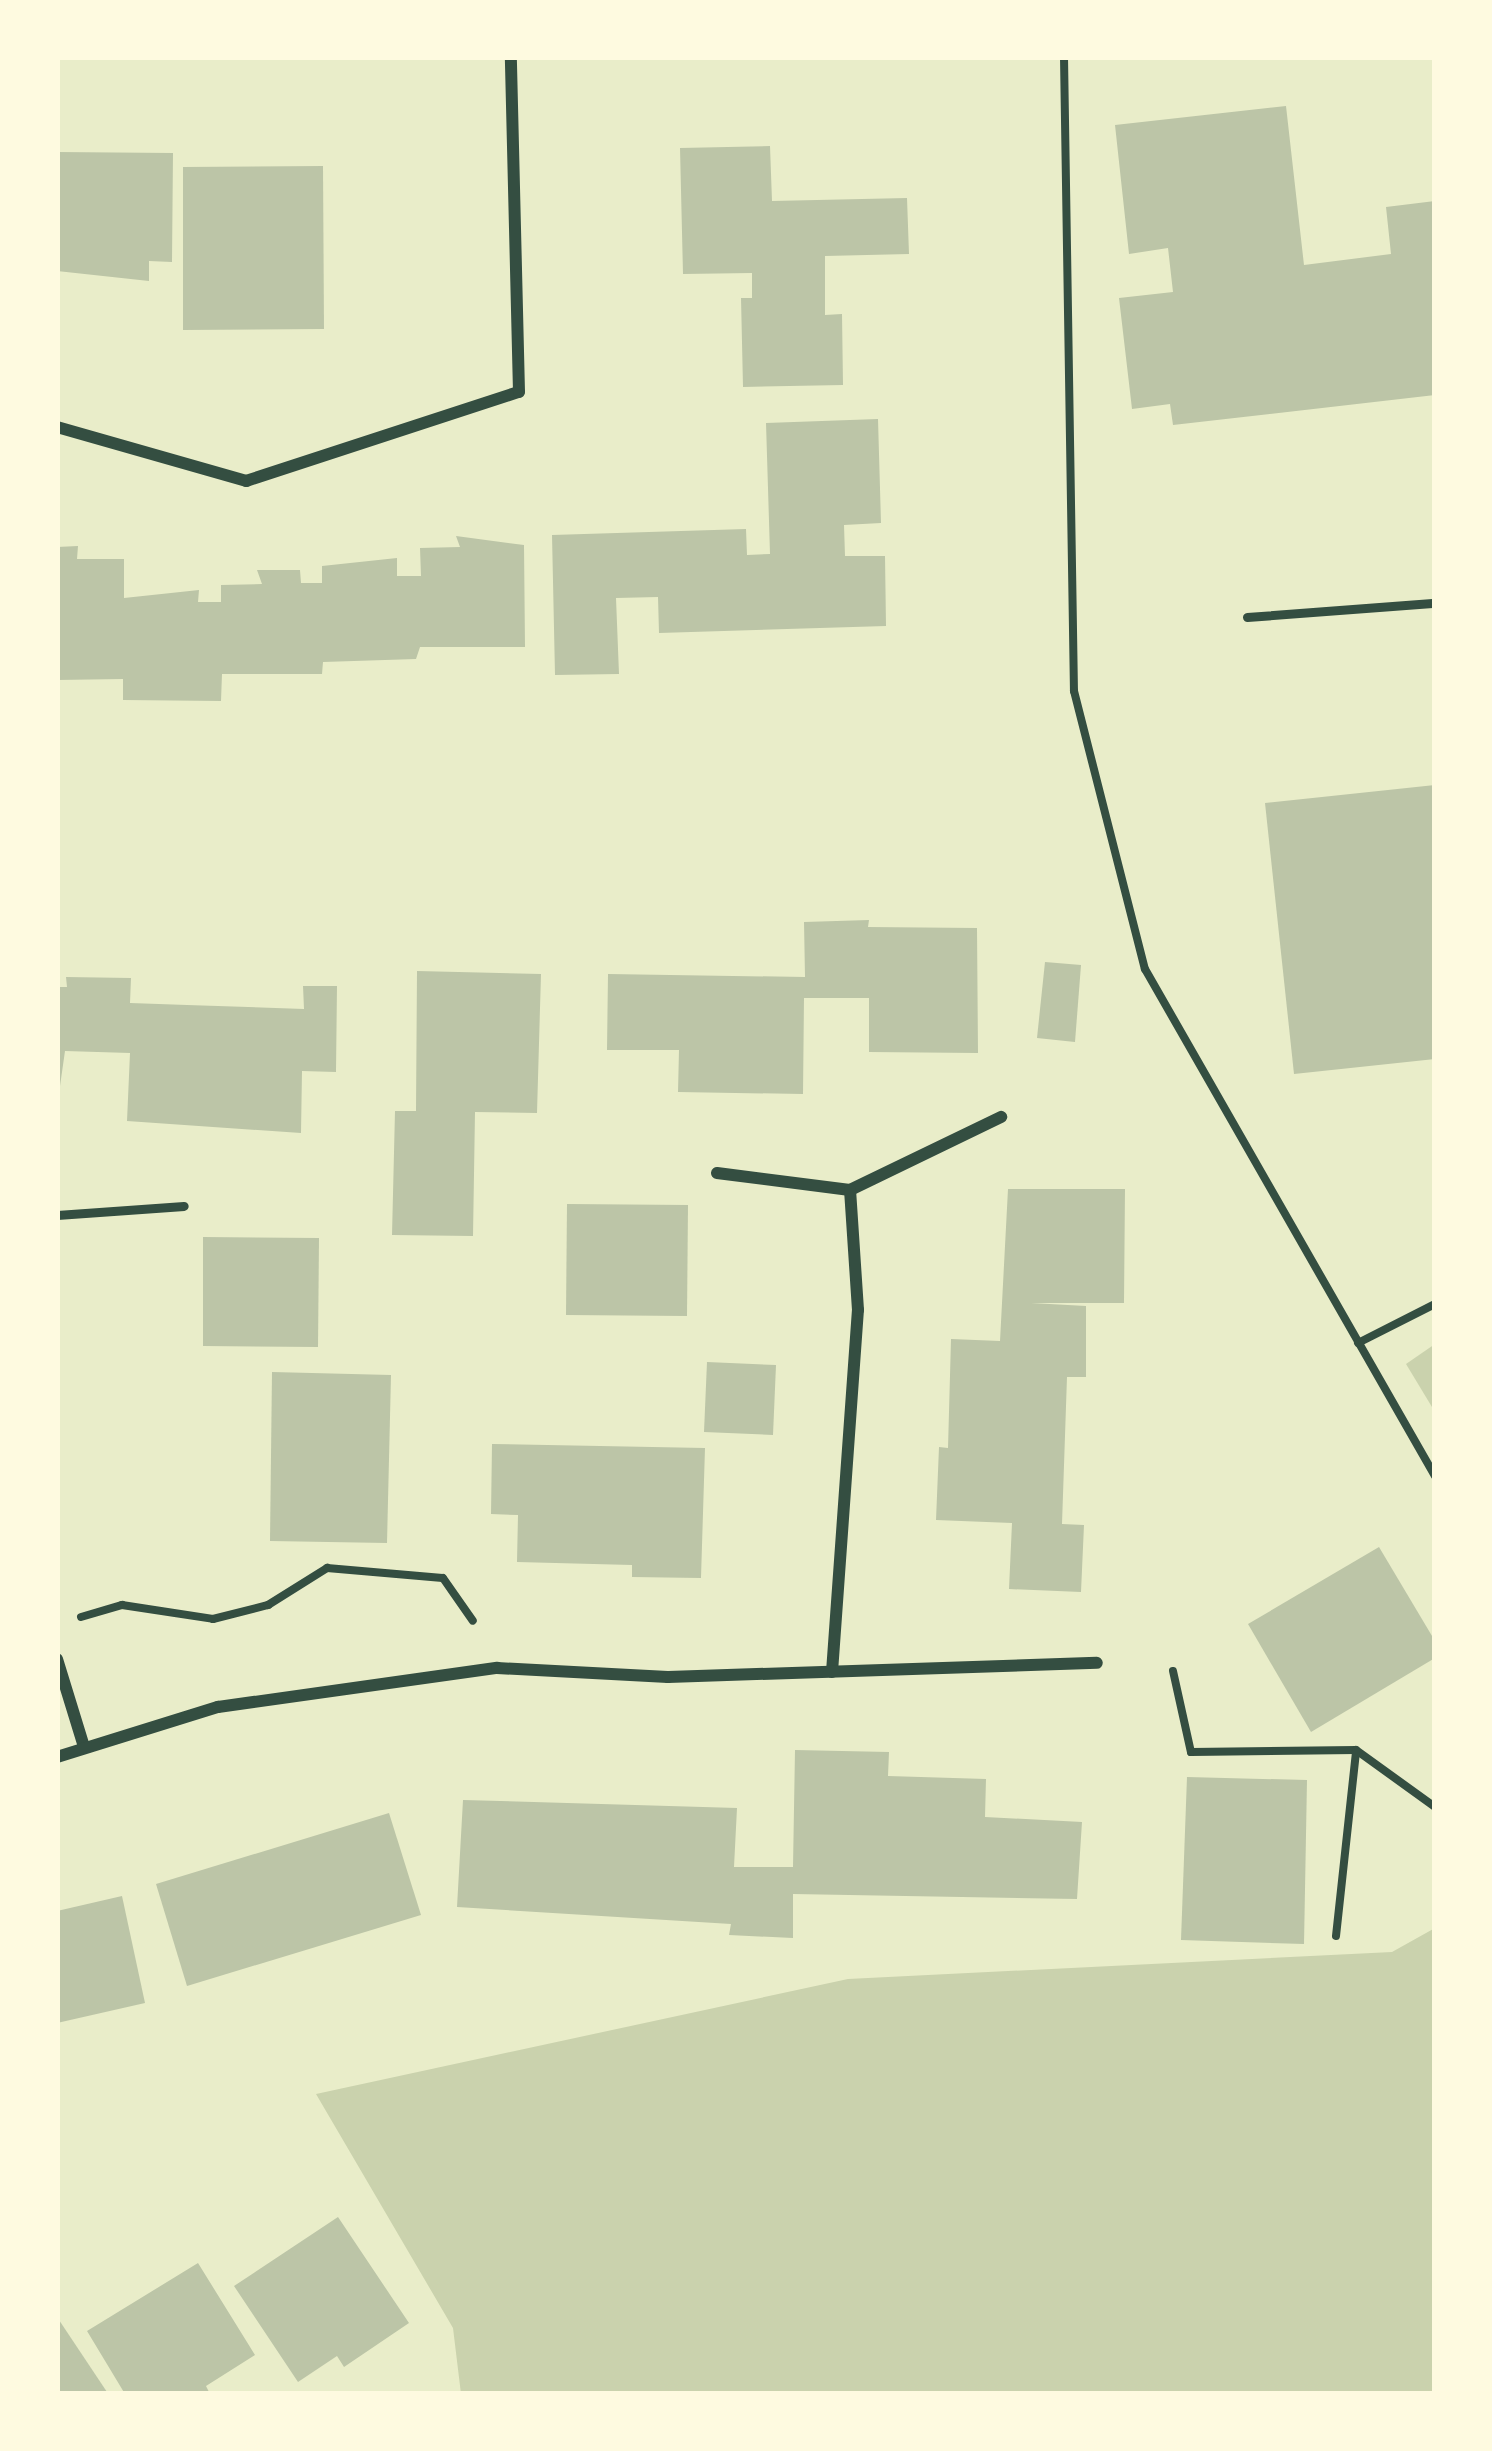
<!DOCTYPE html>
<style>
body{margin:0}
#map{position:relative;width:1492px;height:2451px;overflow:hidden;background:#e9edc9;font-family:"Public Sans",sans-serif}
div>[style]{position:absolute}
[style*='--x']{left:calc(var(--x)*1px);top:calc(var(--y)*1px);width:calc(var(--w)*1px);rotate:calc(var(--a)*1deg)}
.green>*{inset:0;background:#cad2ad}
.building>*{inset:0;background:#bcc5a7}
.path>*{height:8px;margin:-4px;padding:0 4px;transform-origin:4px;border-radius:4px;background:#344e41}
.service>*{height:9px;margin:-4.5px;padding:0 4.5px;transform-origin:4.5px;border-radius:4.5px;background:#344e41}
.minor>*{height:12px;margin:-6px;padding:0 6px;transform-origin:6px;border-radius:6px;background:#344e41}
span{translate:-50% -50%;white-space:nowrap;text-align:center;line-height:1.15;-webkit-text-stroke:10px #fefae0;paint-order:stroke}
.frame{position:absolute;inset:0;border:60px solid #fefae0;pointer-events:none}
</style>
<div id="map">
<div class="green">
<i style="clip-path:polygon(1435px 1344px,1435px 1412px,1406px 1364px)"></i>
<i style="clip-path:polygon(1435px 1928px,1435px 2394px,461px 2394px,453px 2328px,316px 2094px,848px 1979px,1392px 1952px)"></i>
</div>
<div class="building">
<i style="clip-path:polygon(1286px 106px,1304px 265px,1391px 254px,1386px 207px,1435px 201px,1435px 395px,1173px 425px,1170px 404px,1132px 409px,1119px 298px,1173px 292px,1168px 248px,1129px 254px,1115px 125px)"></i>
<i style="clip-path:polygon(770px 146px,772px 201px,907px 198px,909px 254px,825px 256px,825px 315px,842px 314px,843px 385px,743px 387px,741px 298px,752px 298px,752px 273px,683px 274px,680px 148px)"></i>
<i style="clip-path:polygon(57px 152px,173px 153px,172px 262px,149px 261px,149px 281px,57px 271px)"></i>
<i style="clip-path:polygon(323px 166px,324px 329px,183px 330px,183px 167px)"></i>
<i style="clip-path:polygon(878px 419px,881px 523px,844px 525px,845px 556px,885px 556px,886px 626px,659px 633px,658px 597px,616px 598px,619px 674px,555px 675px,552px 535px,746px 529px,747px 555px,770px 554px,766px 423px)"></i>
<i style="clip-path:polygon(456px 536px,524px 545px,525px 647px,420px 647px,416px 659px,323px 662px,322px 674px,222px 674px,221px 701px,123px 700px,123px 679px,57px 680px,57px 547px,78px 546px,77px 559px,124px 559px,124px 598px,199px 590px,198px 602px,221px 602px,221px 585px,262px 584px,257px 570px,300px 570px,301px 583px,322px 583px,322px 566px,397px 558px,397px 576px,421px 576px,420px 548px,460px 547px)"></i>
<i style="clip-path:polygon(1435px 785px,1435px 1059px,1294px 1074px,1265px 803px)"></i>
<i style="clip-path:polygon(869px 920px,868px 927px,977px 928px,978px 1053px,869px 1052px,869px 998px,804px 998px,803px 1094px,678px 1092px,679px 1050px,607px 1050px,608px 974px,805px 977px,804px 922px)"></i>
<i style="clip-path:polygon(1045px 962px,1081px 965px,1075px 1042px,1037px 1038px)"></i>
<i style="clip-path:polygon(417px 971px,541px 974px,537px 1113px,475px 1112px,473px 1236px,392px 1235px,395px 1111px,416px 1111px)"></i>
<i style="clip-path:polygon(66px 977px,131px 978px,130px 1003px,187px 1005px,304px 1009px,303px 986px,337px 986px,336px 1072px,302px 1071px,301px 1133px,127px 1121px,130px 1053px,65px 1051px,57px 1107px,57px 987px,67px 987px)"></i>
<i style="clip-path:polygon(1008px 1189px,1125px 1189px,1124px 1303px,1031px 1303px,1086px 1306px,1086px 1377px,1067px 1377px,1062px 1524px,1084px 1525px,1081px 1592px,1009px 1589px,1012px 1523px,936px 1520px,939px 1447px,948px 1448px,951px 1339px,1000px 1341px)"></i>
<i style="clip-path:polygon(567px 1204px,688px 1205px,687px 1316px,566px 1315px)"></i>
<i style="clip-path:polygon(203px 1237px,319px 1238px,318px 1347px,203px 1346px)"></i>
<i style="clip-path:polygon(707px 1362px,776px 1365px,773px 1435px,704px 1432px)"></i>
<i style="clip-path:polygon(272px 1372px,391px 1375px,387px 1543px,270px 1541px)"></i>
<i style="clip-path:polygon(492px 1444px,705px 1448px,701px 1578px,632px 1577px,632px 1565px,517px 1562px,518px 1515px,491px 1514px)"></i>
<i style="clip-path:polygon(1379px 1547px,1435px 1641px,1435px 1658px,1311px 1732px,1248px 1624px)"></i>
<i style="clip-path:polygon(795px 1750px,889px 1752px,888px 1776px,986px 1779px,985px 1817px,1082px 1822px,1077px 1899px,793px 1894px,793px 1938px,729px 1935px,731px 1924px,457px 1907px,463px 1800px,737px 1808px,734px 1867px,793px 1867px)"></i>
<i style="clip-path:polygon(1187px 1777px,1307px 1780px,1304px 1944px,1181px 1940px)"></i>
<i style="clip-path:polygon(389px 1813px,421px 1915px,187px 1986px,156px 1884px)"></i>
<i style="clip-path:polygon(122px 1896px,145px 2003px,57px 2023px,57px 1911px)"></i>
<i style="clip-path:polygon(338px 2217px,409px 2323px,344px 2367px,337px 2356px,298px 2382px,234px 2286px)"></i>
<i style="clip-path:polygon(198px 2263px,255px 2355px,206px 2386px,210px 2394px,125px 2394px,87px 2331px)"></i>
<i style="clip-path:polygon(57px 2317px,107px 2392px,104px 2394px,57px 2394px)"></i>
</div>
<div class="path">
<i style="--x:1064;--y:57;--w:634;--a:89.1"></i>
<i style="--x:1074;--y:691;--w:287;--a:75.7"></i>
<i style="--x:1145;--y:969;--w:584;--a:60.23"></i>
<i style="--x:1358;--y:1343;--w:86;--a:-26.9"></i>
<i style="--x:81;--y:1617;--w:43;--a:-16.3"></i>
<i style="--x:122;--y:1605;--w:92;--a:8.7"></i>
<i style="--x:213;--y:1619;--w:57;--a:-14.3"></i>
<i style="--x:268;--y:1605;--w:70;--a:-32.1"></i>
<i style="--x:327;--y:1568;--w:116;--a:4.9"></i>
<i style="--x:443;--y:1578;--w:52;--a:55.1"></i>
<i style="--x:1173;--y:1671;--w:83;--a:77.5"></i>
<i style="--x:1191;--y:1752;--w:165;--a:-0.7"></i>
<i style="--x:1356;--y:1750;--w:97;--a:35.8"></i>
<i style="--x:1336;--y:1936;--w:185;--a:-83.8"></i>
</div>
<div class="service">
<i style="--x:1247;--y:617;--w:189;--a:-4.3"></i>
<i style="--x:57;--y:1215;--w:127;--a:-4.1"></i>
</div>
<div class="minor">
<i style="--x:57;--y:427;--w:197;--a:15.9"></i>
<i style="--x:246;--y:481;--w:287;--a:-18.1"></i>
<i style="--x:519;--y:392;--w:335;--a:-91.4"></i>
<i style="--x:717;--y:1173;--w:134;--a:7.3"></i>
<i style="--x:850;--y:1190;--w:168;--a:-25.8"></i>
<i style="--x:57;--y:1659;--w:92;--a:72.9"></i>
<i style="--x:832;--y:1672;--w:363;--a:-85.9"></i>
<i style="--x:858;--y:1310;--w:120;--a:-93.8"></i>
<i style="--x:57;--y:1757;--w:169;--a:-17.3"></i>
<i style="--x:218;--y:1707;--w:282;--a:-8"></i>
<i style="--x:497;--y:1668;--w:171;--a:3"></i>
<i style="--x:668;--y:1677;--w:429;--a:-1.9"></i>
</div>
<div class="frame"></div>
</div>
